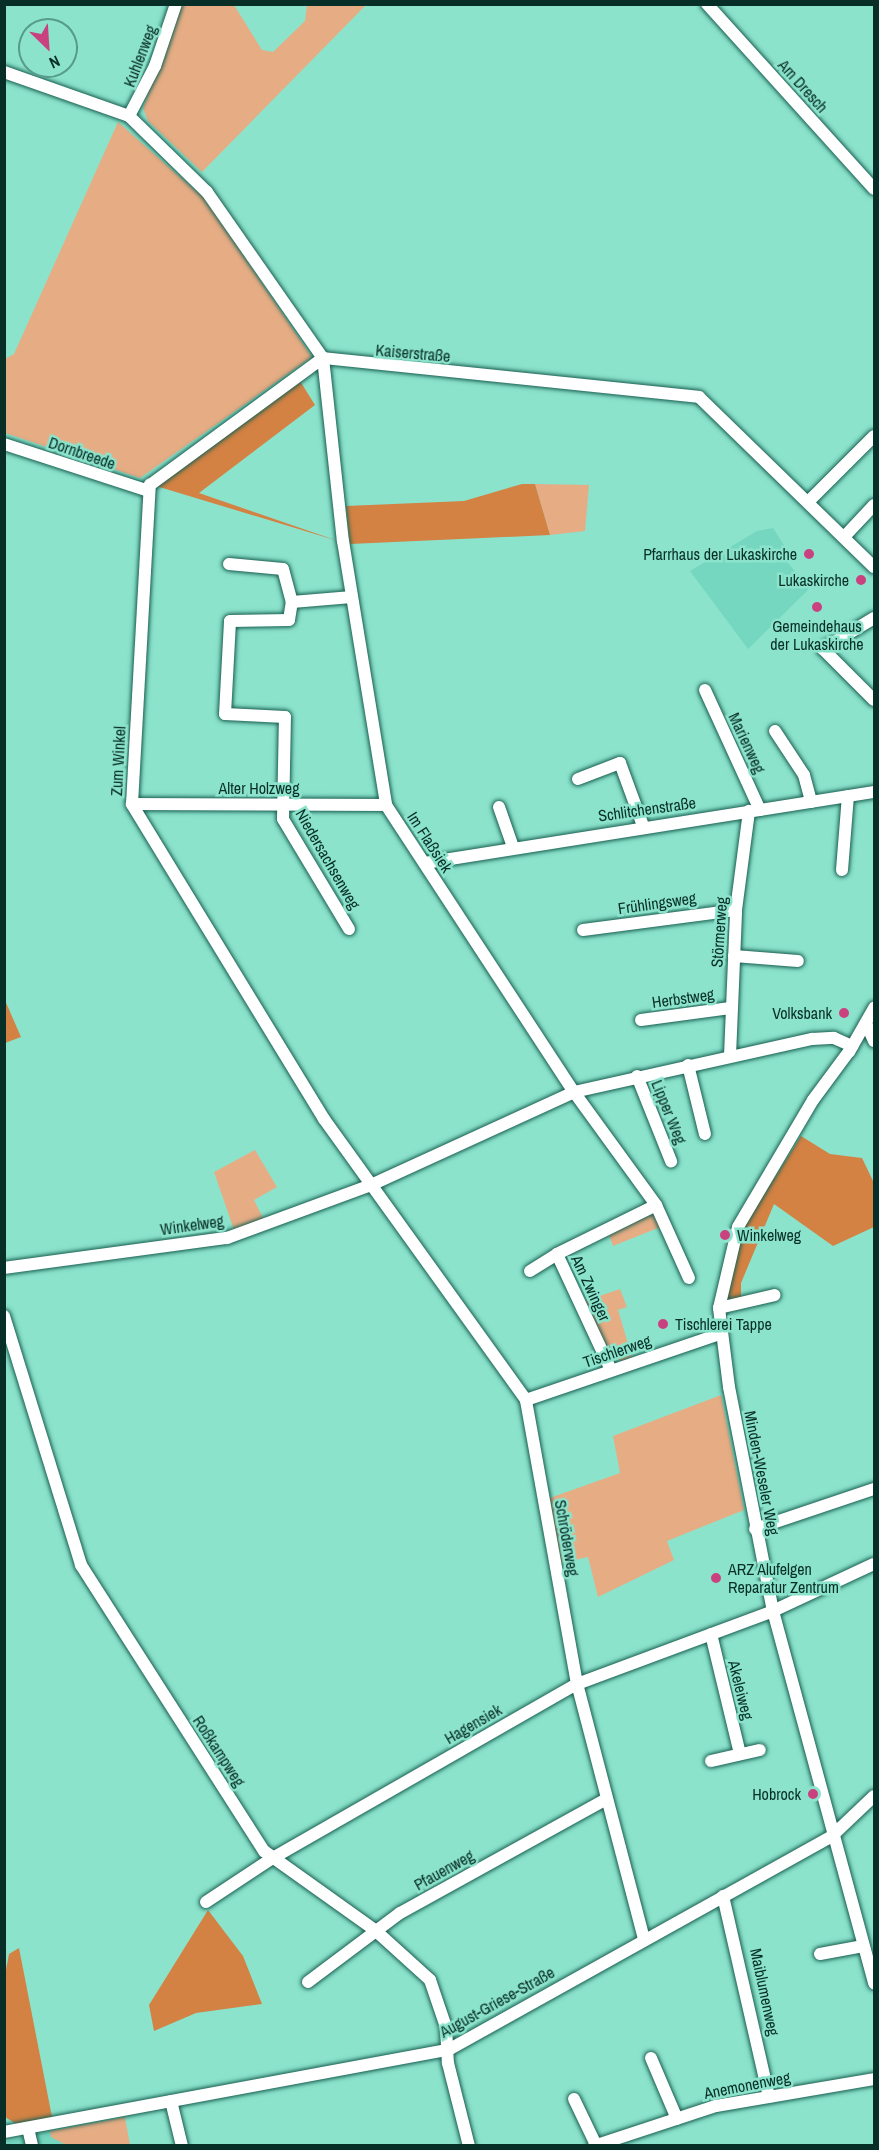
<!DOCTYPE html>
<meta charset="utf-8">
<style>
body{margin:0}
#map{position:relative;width:879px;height:2150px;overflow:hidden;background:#8be3cc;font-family:"Archivo Narrow",sans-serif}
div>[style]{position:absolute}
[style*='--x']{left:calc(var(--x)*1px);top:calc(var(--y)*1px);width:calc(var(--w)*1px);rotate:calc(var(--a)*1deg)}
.built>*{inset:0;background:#75d7bf}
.green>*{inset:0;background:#e6ad85}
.forest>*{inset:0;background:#d38243}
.roads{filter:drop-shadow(0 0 2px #195f51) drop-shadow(0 0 2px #195f51)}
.minor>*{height:12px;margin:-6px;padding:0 6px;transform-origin:6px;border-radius:6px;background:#fff}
.dots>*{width:16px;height:16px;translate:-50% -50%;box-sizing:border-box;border:3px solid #8be3cc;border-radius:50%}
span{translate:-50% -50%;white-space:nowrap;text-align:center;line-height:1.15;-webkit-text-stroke:5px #8be3cc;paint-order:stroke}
.street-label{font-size:16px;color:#082f27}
.poi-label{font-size:16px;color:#082f27}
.right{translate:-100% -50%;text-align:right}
.left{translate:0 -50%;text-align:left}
.frame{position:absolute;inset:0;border:6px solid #082f27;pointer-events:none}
.north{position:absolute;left:18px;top:18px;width:60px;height:60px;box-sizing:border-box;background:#8be3cc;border:2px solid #579b8a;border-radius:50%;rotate:155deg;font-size:16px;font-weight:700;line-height:24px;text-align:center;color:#082f27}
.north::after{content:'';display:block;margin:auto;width:21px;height:27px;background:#c9427f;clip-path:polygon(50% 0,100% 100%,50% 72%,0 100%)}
</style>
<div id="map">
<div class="built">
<i style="clip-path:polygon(773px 528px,787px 550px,785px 559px,809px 589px,748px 649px,690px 571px,757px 531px)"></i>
<i style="clip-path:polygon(50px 2131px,66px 2145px,5px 2146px,5px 2142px)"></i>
</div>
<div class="green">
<i style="clip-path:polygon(181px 5px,234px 5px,262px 50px,273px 52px,305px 21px,307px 5px,366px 5px,202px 172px,148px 121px,143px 108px)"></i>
<i style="clip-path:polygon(118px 122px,205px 199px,312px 357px,140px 478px,5px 433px,5px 359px,14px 354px)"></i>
<i style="clip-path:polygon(535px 484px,589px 485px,585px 531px,550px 535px)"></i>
<i style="clip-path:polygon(255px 1150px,277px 1187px,254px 1200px,264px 1220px,234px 1230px,214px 1172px)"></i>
<i style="clip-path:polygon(657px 1211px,663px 1226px,613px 1246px,609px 1235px)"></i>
<i style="clip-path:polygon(620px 1289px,627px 1307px,618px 1310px,632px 1357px,621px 1361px,611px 1357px,585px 1301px)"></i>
<i style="clip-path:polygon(721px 1395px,744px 1510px,667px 1541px,674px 1560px,598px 1597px,588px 1557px,557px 1564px,547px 1499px,620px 1473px,613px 1436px)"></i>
<i style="clip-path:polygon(125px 2117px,130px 2145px,66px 2145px,51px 2137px,50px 2131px)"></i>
</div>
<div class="forest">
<i style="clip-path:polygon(300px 381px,315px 405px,199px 493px,338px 541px,156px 486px)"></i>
<i style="clip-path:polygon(522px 484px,535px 484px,550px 535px,350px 544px,346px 506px,464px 501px)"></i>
<i style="clip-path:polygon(4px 998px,21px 1037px,5px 1043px,4px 1043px)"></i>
<i style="clip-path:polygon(801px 1136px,830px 1154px,862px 1158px,874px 1183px,874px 1227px,833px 1246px,774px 1204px,741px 1283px,741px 1300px,724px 1303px,743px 1228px)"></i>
<i style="clip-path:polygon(208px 1910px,243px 1956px,262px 2004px,196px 2013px,154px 2031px,149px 2005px)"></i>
<i style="clip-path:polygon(19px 1948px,52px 2117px,18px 2125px,5px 2117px,5px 1975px,9px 1954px)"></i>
</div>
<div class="roads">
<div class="minor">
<i style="--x:707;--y:4;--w:249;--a:47.9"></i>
<i style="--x:4;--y:72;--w:133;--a:19.4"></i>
<i style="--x:129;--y:116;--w:109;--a:44.3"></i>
<i style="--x:207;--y:192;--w:203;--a:55.1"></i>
<i style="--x:323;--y:358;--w:378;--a:5.9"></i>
<i style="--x:699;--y:397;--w:244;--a:44.2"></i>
<i style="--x:129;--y:116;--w:56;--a:-62.5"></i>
<i style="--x:155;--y:66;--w:65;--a:-71.3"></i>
<i style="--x:4;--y:444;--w:152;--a:18"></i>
<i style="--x:809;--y:501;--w:92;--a:-45"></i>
<i style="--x:844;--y:537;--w:44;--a:-46.8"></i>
<i style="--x:229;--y:564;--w:54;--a:5.3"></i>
<i style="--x:283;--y:569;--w:34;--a:75"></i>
<i style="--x:874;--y:618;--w:60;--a:148.7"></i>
<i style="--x:823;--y:649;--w:72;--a:45"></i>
<i style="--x:705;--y:690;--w:132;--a:65.4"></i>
<i style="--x:775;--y:731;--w:53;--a:56.6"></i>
<i style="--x:804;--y:775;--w:28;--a:75"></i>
<i style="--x:578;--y:779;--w:45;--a:-20.9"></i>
<i style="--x:620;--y:763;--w:67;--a:69.9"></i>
<i style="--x:132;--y:804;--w:254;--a:0.2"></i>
<i style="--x:499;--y:807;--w:42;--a:70.7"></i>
<i style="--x:425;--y:863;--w:455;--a:-9"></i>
<i style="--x:842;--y:870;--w:74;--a:-85.4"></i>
<i style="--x:349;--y:929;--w:128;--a:-121"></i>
<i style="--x:283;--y:819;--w:102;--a:-88.9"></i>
<i style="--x:285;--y:717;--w:60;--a:-177.1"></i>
<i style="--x:225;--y:714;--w:93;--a:-86.9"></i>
<i style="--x:230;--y:621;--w:59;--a:-1"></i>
<i style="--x:289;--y:620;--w:18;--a:-81"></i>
<i style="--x:292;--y:602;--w:60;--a:-4.8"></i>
<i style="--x:583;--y:930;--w:154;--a:-7.4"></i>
<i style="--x:734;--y:956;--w:64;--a:4.5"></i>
<i style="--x:641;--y:1020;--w:90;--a:-7.7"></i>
<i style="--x:866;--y:1023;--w:20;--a:66"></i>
<i style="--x:850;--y:1050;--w:62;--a:126.5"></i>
<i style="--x:813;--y:1100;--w:147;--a:120.6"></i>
<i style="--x:738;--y:1227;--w:83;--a:103.2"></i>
<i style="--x:719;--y:1308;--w:80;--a:82.8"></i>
<i style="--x:729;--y:1387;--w:228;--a:78.9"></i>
<i style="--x:773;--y:1611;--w:386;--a:74.8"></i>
<i style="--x:849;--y:1052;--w:51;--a:-60.4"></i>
<i style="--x:730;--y:1056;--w:146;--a:-87.6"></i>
<i style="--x:736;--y:910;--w:100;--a:-82.5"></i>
<i style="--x:688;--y:1065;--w:71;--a:76.2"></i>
<i style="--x:637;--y:1076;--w:92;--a:68.2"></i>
<i style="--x:4;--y:1268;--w:225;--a:-7.7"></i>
<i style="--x:227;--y:1238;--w:153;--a:-20.2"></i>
<i style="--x:371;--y:1185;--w:223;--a:-24.6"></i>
<i style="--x:574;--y:1092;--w:244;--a:-12.6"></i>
<i style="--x:812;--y:1039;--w:22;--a:-3"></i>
<i style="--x:834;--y:1038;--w:20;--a:24"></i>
<i style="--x:530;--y:1271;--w:32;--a:-32"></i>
<i style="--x:719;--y:1308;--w:57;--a:-13.1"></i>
<i style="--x:4;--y:1316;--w:261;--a:72.8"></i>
<i style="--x:81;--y:1565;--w:340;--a:57.4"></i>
<i style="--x:264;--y:1851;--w:138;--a:35.5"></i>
<i style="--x:376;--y:1931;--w:73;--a:42.2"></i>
<i style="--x:430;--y:1980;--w:50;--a:71.2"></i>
<i style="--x:446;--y:2027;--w:36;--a:87"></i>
<i style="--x:448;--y:2063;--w:86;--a:75.8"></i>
<i style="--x:611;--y:1370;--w:128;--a:-115"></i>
<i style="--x:557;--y:1254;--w:110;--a:-26.3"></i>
<i style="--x:526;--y:1400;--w:205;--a:-18.8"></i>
<i style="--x:755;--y:1529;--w:126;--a:-18.6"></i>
<i style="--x:711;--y:1634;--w:123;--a:76.4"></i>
<i style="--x:711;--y:1761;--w:50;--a:-12.7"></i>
<i style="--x:723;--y:1896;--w:206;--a:77.1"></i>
<i style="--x:206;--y:1902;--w:78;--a:-33.5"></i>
<i style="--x:271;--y:1859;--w:353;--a:-29.8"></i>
<i style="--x:577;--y:1684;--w:209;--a:-20.4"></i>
<i style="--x:773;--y:1611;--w:111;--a:-25"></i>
<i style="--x:644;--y:1939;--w:264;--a:-104.7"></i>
<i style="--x:577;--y:1684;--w:289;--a:-100.2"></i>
<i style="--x:526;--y:1400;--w:346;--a:-125.7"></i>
<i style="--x:324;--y:1119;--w:369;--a:-121.4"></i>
<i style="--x:132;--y:804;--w:320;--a:-86.8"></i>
<i style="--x:150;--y:485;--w:215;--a:-36.3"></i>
<i style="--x:323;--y:358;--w:184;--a:83.8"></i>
<i style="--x:343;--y:541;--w:267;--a:80.7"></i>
<i style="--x:386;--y:805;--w:343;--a:56.8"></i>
<i style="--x:574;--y:1092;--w:140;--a:54"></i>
<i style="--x:656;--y:1205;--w:80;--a:65.7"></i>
<i style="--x:820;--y:1954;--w:44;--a:-10.5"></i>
<i style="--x:308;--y:1982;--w:115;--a:-36.9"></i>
<i style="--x:400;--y:1913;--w:234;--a:-28.9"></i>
<i style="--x:651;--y:2058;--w:66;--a:66.9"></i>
<i style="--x:574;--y:2099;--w:51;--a:64.4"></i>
<i style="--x:171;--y:2101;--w:46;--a:76.3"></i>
<i style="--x:28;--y:2128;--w:18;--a:77"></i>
<i style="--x:4;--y:2132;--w:452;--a:-10.5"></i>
<i style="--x:448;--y:2050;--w:440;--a:-29.1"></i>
<i style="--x:832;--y:1836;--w:58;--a:-43.6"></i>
<i style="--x:594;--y:2146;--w:128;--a:-18.2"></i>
<i style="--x:716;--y:2106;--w:160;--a:-9.7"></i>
</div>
</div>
<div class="dots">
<i style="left:809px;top:554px;background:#c9427f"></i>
<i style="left:861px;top:580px;background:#c9427f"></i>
<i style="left:817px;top:607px;background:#c9427f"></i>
<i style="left:844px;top:1013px;background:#c9427f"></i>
<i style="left:725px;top:1235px;background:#c9427f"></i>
<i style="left:663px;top:1324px;background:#c9427f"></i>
<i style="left:716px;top:1578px;background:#c9427f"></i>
<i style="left:813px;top:1794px;background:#c9427f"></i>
</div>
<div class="street-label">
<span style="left:140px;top:56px;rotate:-69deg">Kuhlenweg</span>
<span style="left:803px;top:86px;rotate:48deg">Am Dresch</span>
<span style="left:413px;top:353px;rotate:5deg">Kaiserstraße</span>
<span style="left:82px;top:453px;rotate:19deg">Dornbreede</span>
<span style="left:747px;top:743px;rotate:65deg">Marienweg</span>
<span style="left:118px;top:761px;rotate:-87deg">Zum Winkel</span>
<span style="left:259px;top:788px">Alter Holzweg</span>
<span style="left:647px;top:809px;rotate:-8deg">Schlitchenstraße</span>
<span style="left:430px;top:842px;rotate:57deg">Im Flaßsiek</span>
<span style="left:328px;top:859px;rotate:60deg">Niedersachsenweg</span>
<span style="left:657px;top:903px;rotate:-8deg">Frühlingsweg</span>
<span style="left:719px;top:932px;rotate:-86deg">Störmerweg</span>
<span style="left:683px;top:998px;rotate:-8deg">Herbstweg</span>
<span style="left:669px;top:1112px;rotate:68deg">Lipper Weg</span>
<span style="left:192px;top:1225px;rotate:-8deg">Winkelweg</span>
<span style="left:591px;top:1288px;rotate:65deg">Am Zwinger</span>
<span style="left:617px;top:1351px;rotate:-19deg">Tischlerweg</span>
<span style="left:762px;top:1473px;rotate:79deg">Minden-Weseler Weg</span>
<span style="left:567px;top:1538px;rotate:80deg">Schröderweg</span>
<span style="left:741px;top:1690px;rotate:76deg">Akeleiweg</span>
<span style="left:473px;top:1724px;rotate:-30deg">Hagensiek</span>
<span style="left:219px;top:1751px;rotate:57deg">Roßkampweg</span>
<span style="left:444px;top:1870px;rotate:-29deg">Pfauenweg</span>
<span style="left:765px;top:1992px;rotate:78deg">Maiblumenweg</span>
<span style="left:497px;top:2002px;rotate:-29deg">August-Griese-Straße</span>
<span style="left:747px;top:2085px;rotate:-11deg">Anemonenweg</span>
</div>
<div class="poi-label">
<span class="right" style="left:797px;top:554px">Pfarrhaus der Lukaskirche</span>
<span class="right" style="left:849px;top:580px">Lukaskirche</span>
<span style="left:817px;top:635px">Gemeindehaus<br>der Lukaskirche</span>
<span class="right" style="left:832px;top:1013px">Volksbank</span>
<span class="left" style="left:737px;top:1235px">Winkelweg</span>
<span class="left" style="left:675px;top:1324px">Tischlerei Tappe</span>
<span class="left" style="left:728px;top:1578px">ARZ Alufelgen<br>Reparatur Zentrum</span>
<span class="right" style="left:801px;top:1794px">Hobrock</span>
</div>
<div class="frame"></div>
<div class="north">N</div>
</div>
